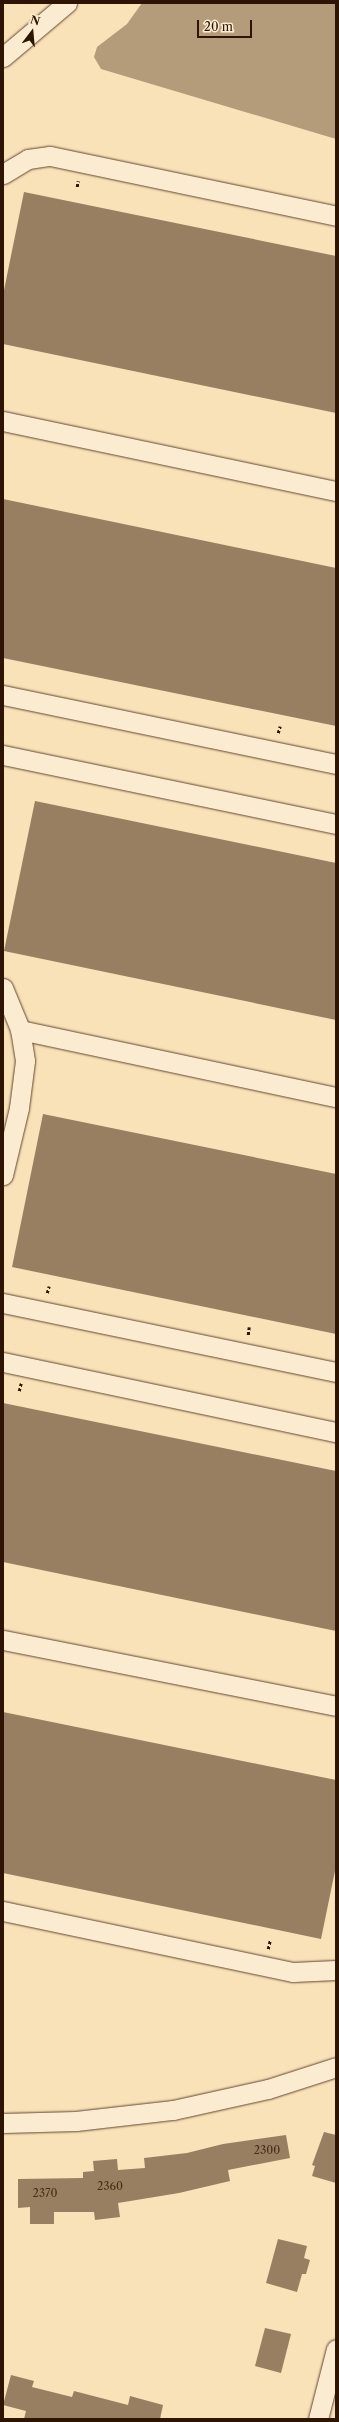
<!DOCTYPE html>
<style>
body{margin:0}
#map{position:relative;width:339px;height:2422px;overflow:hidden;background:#f9e1b8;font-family:"Libre Caslon Text",serif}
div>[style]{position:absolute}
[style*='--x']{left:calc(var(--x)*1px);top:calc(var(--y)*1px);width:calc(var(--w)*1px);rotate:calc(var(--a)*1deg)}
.water>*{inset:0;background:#b49b7a}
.building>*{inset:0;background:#987f61}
.path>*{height:2.5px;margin-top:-1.25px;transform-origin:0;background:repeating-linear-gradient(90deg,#2e1403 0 3px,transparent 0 5px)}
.roads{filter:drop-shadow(0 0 1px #614730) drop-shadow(0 0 1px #614730)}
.minor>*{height:19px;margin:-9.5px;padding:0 9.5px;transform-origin:9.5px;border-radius:9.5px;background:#fbecd1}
span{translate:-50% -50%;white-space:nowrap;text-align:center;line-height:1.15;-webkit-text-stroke:3px #fbecd1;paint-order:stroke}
.number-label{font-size:11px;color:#482f1a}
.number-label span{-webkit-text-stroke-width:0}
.frame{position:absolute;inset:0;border:4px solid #2e1403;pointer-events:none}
.north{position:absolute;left:12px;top:12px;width:40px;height:40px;-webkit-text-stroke:3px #fbecd1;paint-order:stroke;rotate:16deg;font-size:11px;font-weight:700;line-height:16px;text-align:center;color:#2e1403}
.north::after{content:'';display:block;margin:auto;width:14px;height:18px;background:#2e1403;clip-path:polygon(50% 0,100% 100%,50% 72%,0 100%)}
.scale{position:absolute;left:197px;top:20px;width:55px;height:18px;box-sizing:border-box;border:2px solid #2e1403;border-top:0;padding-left:5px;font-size:12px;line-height:14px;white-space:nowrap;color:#2e1403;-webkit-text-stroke:3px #fbecd1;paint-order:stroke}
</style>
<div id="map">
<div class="water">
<i style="clip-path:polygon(142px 3px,336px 3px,336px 139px,101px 69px,94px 57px,97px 47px,127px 24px)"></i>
</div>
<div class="building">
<i style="clip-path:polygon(24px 192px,336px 256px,336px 413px,3px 344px,3px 295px)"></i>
<i style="clip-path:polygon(3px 499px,336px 568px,336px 726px,3px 658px)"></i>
<i style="clip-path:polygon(35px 801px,336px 863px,336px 1020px,4px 951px)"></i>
<i style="clip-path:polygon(43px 1114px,336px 1174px,336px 1334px,12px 1267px)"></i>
<i style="clip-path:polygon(3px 1403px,336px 1471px,336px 1631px,3px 1562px)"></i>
<i style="clip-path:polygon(3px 1712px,336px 1780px,336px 1866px,321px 1939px,3px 1873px)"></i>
<i style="clip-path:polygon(324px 2132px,336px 2135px,336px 2183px,312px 2176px,315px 2166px,312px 2165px)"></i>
<i style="clip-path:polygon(286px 2135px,290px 2158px,228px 2170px,230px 2181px,179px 2193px,118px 2203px,120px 2217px,95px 2220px,94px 2212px,54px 2212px,54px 2224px,30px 2224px,30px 2207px,18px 2208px,18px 2179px,83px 2178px,83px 2172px,94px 2171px,93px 2161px,117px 2159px,118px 2170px,145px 2168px,144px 2158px,187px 2153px,223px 2144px)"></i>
<i style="clip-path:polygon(278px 2239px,307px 2246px,304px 2258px,310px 2260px,306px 2274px,302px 2274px,297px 2292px,266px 2283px)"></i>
<i style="clip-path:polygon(265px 2328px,291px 2334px,281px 2373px,255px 2366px)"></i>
<i style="clip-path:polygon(11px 2375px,34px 2381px,32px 2387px,72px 2397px,74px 2391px,128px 2405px,130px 2396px,163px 2405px,160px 2419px,24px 2419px,26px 2411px,3px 2405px)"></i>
</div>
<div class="path">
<i style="--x:77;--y:187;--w:6;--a:-81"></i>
<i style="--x:278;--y:733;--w:7;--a:-74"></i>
<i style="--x:47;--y:1293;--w:7;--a:-74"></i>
<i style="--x:248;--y:1335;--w:8;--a:-83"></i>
<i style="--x:19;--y:1391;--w:8;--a:-76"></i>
<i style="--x:268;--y:1949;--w:9;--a:-77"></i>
</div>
<div class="roads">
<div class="minor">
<i style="--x:3;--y:57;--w:84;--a:-40.2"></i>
<i style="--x:3;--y:174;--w:29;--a:-31"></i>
<i style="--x:28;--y:159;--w:22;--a:-8"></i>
<i style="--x:50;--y:156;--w:292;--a:11.8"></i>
<i style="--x:3;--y:421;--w:340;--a:11.9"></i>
<i style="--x:3;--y:695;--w:340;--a:11.7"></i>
<i style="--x:3;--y:755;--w:340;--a:11.7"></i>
<i style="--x:3;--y:988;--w:44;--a:67.5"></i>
<i style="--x:20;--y:1029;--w:32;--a:81"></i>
<i style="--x:25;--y:1061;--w:47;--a:97.3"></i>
<i style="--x:19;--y:1108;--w:69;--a:103.4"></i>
<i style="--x:20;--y:1030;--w:323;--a:12"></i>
<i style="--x:3;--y:1303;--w:340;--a:11.7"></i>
<i style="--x:3;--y:1362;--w:340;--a:11.9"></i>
<i style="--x:3;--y:1640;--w:339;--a:11.2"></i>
<i style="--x:3;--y:1911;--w:296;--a:11.9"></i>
<i style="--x:293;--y:1972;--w:43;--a:-2.7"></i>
<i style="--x:3;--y:2123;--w:73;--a:-1.6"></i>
<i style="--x:76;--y:2121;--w:98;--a:-6.5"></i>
<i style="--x:173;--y:2110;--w:97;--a:-12.5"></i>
<i style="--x:268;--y:2089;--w:71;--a:-17.9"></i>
<i style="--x:318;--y:2419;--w:72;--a:-75.6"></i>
</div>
</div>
<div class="number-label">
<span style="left:267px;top:2150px">2300</span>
<span style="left:110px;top:2186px">2360</span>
<span style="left:45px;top:2193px">2370</span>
</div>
<div class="frame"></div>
<div class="north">N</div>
<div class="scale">20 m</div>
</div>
